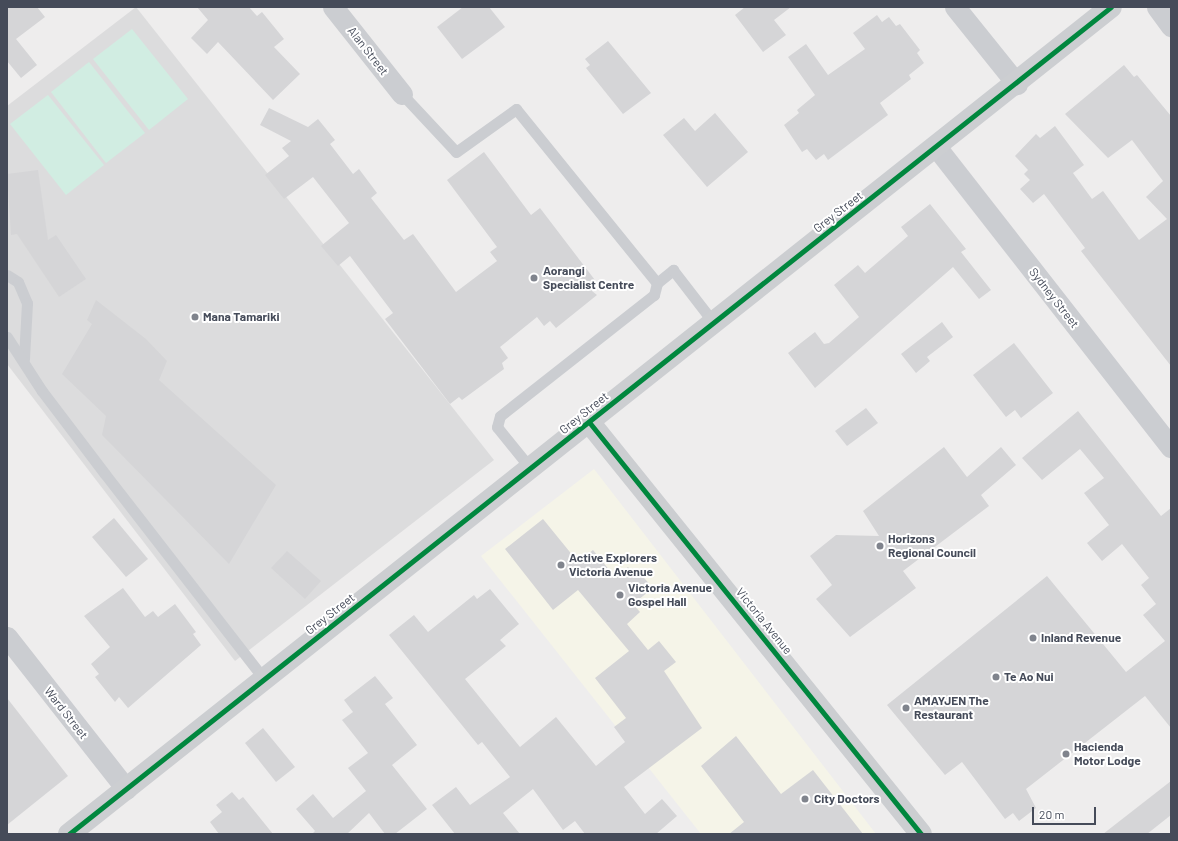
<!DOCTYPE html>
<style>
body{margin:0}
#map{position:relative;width:1178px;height:841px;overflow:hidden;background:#eeeded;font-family:Barlow,sans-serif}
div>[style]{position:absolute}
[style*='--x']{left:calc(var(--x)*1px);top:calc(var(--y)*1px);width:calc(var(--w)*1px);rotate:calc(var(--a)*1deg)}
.commercial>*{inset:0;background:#f5f4e8}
.education>*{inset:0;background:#dcdcdd}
.green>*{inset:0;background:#d1ede2}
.building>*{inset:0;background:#d5d5d7}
.lane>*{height:11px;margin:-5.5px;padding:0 5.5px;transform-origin:5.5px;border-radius:5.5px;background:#cbcdd1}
.street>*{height:21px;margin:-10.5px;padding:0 10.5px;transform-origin:10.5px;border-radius:10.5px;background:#cbcdd1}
.secondary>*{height:22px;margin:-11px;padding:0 11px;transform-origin:11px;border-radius:11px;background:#ccced1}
.cycleway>*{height:5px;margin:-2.5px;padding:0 2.5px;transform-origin:2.5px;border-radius:2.5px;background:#00873e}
.dots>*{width:11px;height:11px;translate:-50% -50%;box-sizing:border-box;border:2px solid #fff;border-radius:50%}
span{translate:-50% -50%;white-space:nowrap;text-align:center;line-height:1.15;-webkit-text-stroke:4px #fff;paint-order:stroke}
.street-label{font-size:12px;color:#454b59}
.poi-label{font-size:12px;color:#454b59;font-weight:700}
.left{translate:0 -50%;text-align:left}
.frame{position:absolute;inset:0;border:8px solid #454b59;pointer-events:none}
.scale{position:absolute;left:1032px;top:807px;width:64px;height:18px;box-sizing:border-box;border:2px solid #454b59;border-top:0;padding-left:5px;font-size:12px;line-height:14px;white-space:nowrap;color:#454b59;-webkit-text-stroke:3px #fff;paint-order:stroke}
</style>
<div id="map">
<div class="commercial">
<i style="clip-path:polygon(594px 469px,876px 834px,701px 834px,481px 556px)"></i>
</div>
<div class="education">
<i style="clip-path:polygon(136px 7px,494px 460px,235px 661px,7px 364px,7px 106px)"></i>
</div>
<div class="green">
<i style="clip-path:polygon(132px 29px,188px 99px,149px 130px,93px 59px)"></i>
<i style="clip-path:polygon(89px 62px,145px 133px,106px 163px,51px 92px)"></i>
<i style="clip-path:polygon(48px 95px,104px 165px,66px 195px,10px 124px)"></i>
</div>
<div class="building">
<i style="clip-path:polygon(7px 7px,37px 7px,45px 17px,16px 39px,37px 65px,21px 78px,7px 61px)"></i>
<i style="clip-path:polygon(197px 7px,249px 7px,257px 16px,262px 12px,284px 39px,274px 47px,300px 74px,273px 100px,218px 42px,207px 54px,191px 38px,208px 20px)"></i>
<i style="clip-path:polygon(463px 7px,489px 7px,505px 27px,462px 59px,437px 27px)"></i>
<i style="clip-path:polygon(745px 7px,791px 7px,774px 20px,786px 35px,763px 52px,735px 15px)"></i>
<i style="clip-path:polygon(877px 15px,882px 22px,889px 17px,896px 26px,900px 24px,920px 50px,917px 53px,924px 63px,909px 75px,911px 79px,880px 103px,888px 115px,828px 160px,824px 154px,816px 160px,807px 149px,802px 152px,784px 125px,799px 113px,797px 110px,815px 95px,788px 57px,806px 44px,828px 75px,865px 49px,853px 33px)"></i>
<i style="clip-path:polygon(608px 41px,651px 93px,623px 114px,586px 68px,590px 65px,585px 59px)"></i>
<i style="clip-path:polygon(1124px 65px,1134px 77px,1137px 75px,1171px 116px,1171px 366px,1081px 251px,1085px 248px,1044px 194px,1033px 203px,1020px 189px,1030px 180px,1024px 174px,1028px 170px,1015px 156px,1036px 134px,1040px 138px,1055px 126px,1084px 165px,1073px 173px,1092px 199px,1103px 191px,1139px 240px,1167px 219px,1146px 197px,1163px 181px,1132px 140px,1108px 158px,1065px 114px)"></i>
<i style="clip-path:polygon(269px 108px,308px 127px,318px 119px,335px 140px,330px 144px,353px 174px,359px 169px,377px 193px,371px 198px,404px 240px,413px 234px,456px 292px,497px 261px,490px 252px,497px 247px,447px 180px,484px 152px,531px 215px,540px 208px,598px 284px,592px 291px,597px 295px,556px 328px,550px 321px,544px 326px,537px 317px,500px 347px,508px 358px,502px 363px,504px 369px,462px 400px,459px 397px,450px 404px,385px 319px,393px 313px,350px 256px,338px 266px,321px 246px,349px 223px,313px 177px,284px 199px,265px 175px,289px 156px,282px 148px,291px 141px,260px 125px)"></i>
<i style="clip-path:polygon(715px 113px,748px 152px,707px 187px,663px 135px,684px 118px,695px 131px)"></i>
<i style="clip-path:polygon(38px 170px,48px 240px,56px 235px,86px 279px,59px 297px,17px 234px,11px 235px,7px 174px)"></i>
<i style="clip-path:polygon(930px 204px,966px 249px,961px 252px,991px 290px,979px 299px,953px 267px,815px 388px,788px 353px,815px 332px,824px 344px,829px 343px,859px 317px,834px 285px,858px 265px,865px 273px,908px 236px,901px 227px)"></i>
<i style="clip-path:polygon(96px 300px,146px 339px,167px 361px,159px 380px,276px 485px,229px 564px,102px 435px,106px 416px,62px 374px,92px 324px,87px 320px)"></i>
<i style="clip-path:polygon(942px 322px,953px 337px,927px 357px,930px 361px,916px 373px,901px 354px)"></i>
<i style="clip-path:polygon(1014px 343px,1053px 393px,1021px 418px,1015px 410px,1006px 417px,973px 375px)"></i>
<i style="clip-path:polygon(866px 408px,878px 423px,847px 446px,835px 431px)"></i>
<i style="clip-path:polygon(1078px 411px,1161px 516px,1171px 508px,1171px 728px,1145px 696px,1026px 789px,1036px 808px,1019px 821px,1013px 813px,1005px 819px,962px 762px,945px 775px,887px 705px,1047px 576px,1126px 672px,1165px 641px,1143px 615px,1156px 604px,1141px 585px,1149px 578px,1122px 544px,1102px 561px,1087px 543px,1109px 525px,1084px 493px,1104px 478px,1080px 449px,1042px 480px,1022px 458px)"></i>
<i style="clip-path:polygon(944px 447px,967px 477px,1001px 447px,1016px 465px,981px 495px,989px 506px,903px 571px,916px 588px,850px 637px,816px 599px,832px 585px,810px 556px,836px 535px,879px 536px,863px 511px)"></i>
<i style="clip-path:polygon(114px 518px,148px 559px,126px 577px,92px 537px)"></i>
<i style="clip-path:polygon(543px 519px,578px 562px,593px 550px,615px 577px,628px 567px,633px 573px,637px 570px,653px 588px,633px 604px,640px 612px,627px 624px,648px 650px,659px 641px,676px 662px,664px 671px,702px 728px,624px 787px,645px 814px,662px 799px,677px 816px,656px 834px,585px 834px,575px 821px,563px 830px,533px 789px,503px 813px,520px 834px,455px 834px,432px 805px,456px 787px,470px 805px,510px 777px,482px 742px,478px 745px,389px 635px,414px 615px,428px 632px,474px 595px,477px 599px,490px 589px,519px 624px,500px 640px,506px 646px,465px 679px,520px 747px,556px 717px,596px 766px,625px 742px,614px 727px,626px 718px,595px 678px,629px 651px,578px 590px,553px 610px,505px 549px)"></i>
<i style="clip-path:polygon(287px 551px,321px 581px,305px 599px,271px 568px)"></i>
<i style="clip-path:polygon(123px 588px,145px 617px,153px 611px,158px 617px,175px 604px,196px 632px,193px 634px,201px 645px,128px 708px,119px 697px,115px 702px,95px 677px,99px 674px,91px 664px,110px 647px,84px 616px)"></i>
<i style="clip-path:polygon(375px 676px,393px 698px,385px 704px,417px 745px,392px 765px,427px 809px,395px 834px,385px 834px,369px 813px,347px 834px,312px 834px,315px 831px,296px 809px,313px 794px,333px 818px,366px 791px,348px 768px,368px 753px,342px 720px,353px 712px,344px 700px)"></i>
<i style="clip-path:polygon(7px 698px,68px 776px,7px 825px)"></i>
<i style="clip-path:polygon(263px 728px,295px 767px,276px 782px,245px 743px)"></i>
<i style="clip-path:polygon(736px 736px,781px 794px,813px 770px,863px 834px,729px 834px,744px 822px,701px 766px)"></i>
<i style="clip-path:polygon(1171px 781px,1171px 815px,1147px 834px,1103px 834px)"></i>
<i style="clip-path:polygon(232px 792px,239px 800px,243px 797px,273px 834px,219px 834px,210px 822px,222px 812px,216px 805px)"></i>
</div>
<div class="lane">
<i style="--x:402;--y:94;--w:79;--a:47"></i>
<i style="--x:456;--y:152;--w:74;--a:-35.6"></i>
<i style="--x:516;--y:109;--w:224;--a:51"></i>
<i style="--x:657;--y:283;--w:21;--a:-39"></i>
<i style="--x:673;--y:270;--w:67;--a:52.3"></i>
<i style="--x:7;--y:275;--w:13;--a:32"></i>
<i style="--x:18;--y:282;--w:23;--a:67"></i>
<i style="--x:27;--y:303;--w:56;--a:93.1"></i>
<i style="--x:7;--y:337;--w:64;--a:57.1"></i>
<i style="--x:42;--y:391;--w:104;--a:52.8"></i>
<i style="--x:105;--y:474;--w:259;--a:52.2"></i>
<i style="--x:531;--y:469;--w:54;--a:-129"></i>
<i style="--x:497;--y:427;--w:11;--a:-75"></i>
<i style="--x:500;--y:416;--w:196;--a:-38.2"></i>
<i style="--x:654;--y:295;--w:12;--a:-76"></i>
</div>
<div class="street">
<i style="--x:333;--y:7;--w:111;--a:51.6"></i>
<i style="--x:955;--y:7;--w:99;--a:51.2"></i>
<i style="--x:1157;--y:7;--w:24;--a:54"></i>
<i style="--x:937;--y:148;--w:380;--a:52"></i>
<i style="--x:7;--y:637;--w:193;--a:51.9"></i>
</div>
<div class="secondary">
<i style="--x:589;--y:422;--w:529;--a:51.14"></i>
<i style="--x:69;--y:834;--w:1330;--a:-38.44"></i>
</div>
<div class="cycleway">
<i style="--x:589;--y:422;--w:529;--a:51.14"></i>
<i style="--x:69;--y:834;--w:1330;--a:-38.44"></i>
</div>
<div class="dots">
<i style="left:534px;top:278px;background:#80848d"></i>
<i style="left:195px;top:317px;background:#80848d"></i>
<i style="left:880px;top:546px;background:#80848d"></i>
<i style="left:561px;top:565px;background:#80848d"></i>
<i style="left:620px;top:595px;background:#80848d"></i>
<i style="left:1033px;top:638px;background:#80848d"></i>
<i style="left:996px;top:677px;background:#80848d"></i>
<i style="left:906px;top:708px;background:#80848d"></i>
<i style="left:1066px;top:754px;background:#80848d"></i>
<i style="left:805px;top:799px;background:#80848d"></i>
</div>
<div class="street-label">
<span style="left:368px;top:51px;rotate:52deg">Alan Street</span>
<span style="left:838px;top:212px;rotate:-38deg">Grey Street</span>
<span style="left:1054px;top:298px;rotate:52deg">Sydney Street</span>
<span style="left:584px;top:413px;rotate:-39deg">Grey Street</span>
<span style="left:330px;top:614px;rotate:-38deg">Grey Street</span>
<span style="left:764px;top:621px;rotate:51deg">Victoria Avenue</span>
<span style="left:66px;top:713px;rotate:52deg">Ward Street</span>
</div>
<div class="poi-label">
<span class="left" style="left:543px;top:278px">Aorangi<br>Specialist Centre</span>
<span class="left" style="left:203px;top:317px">Mana Tamariki</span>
<span class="left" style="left:888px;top:546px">Horizons<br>Regional Council</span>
<span class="left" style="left:569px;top:565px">Active Explorers<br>Victoria Avenue</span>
<span class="left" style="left:628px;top:595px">Victoria Avenue<br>Gospel Hall</span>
<span class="left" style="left:1041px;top:638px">Inland Revenue</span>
<span class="left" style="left:1004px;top:677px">Te Ao Nui</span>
<span class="left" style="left:914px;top:708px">AMAYJEN The<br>Restaurant</span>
<span class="left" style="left:1074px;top:754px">Hacienda<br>Motor Lodge</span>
<span class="left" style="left:814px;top:799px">City Doctors</span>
</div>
<div class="frame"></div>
<div class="scale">20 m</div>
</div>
